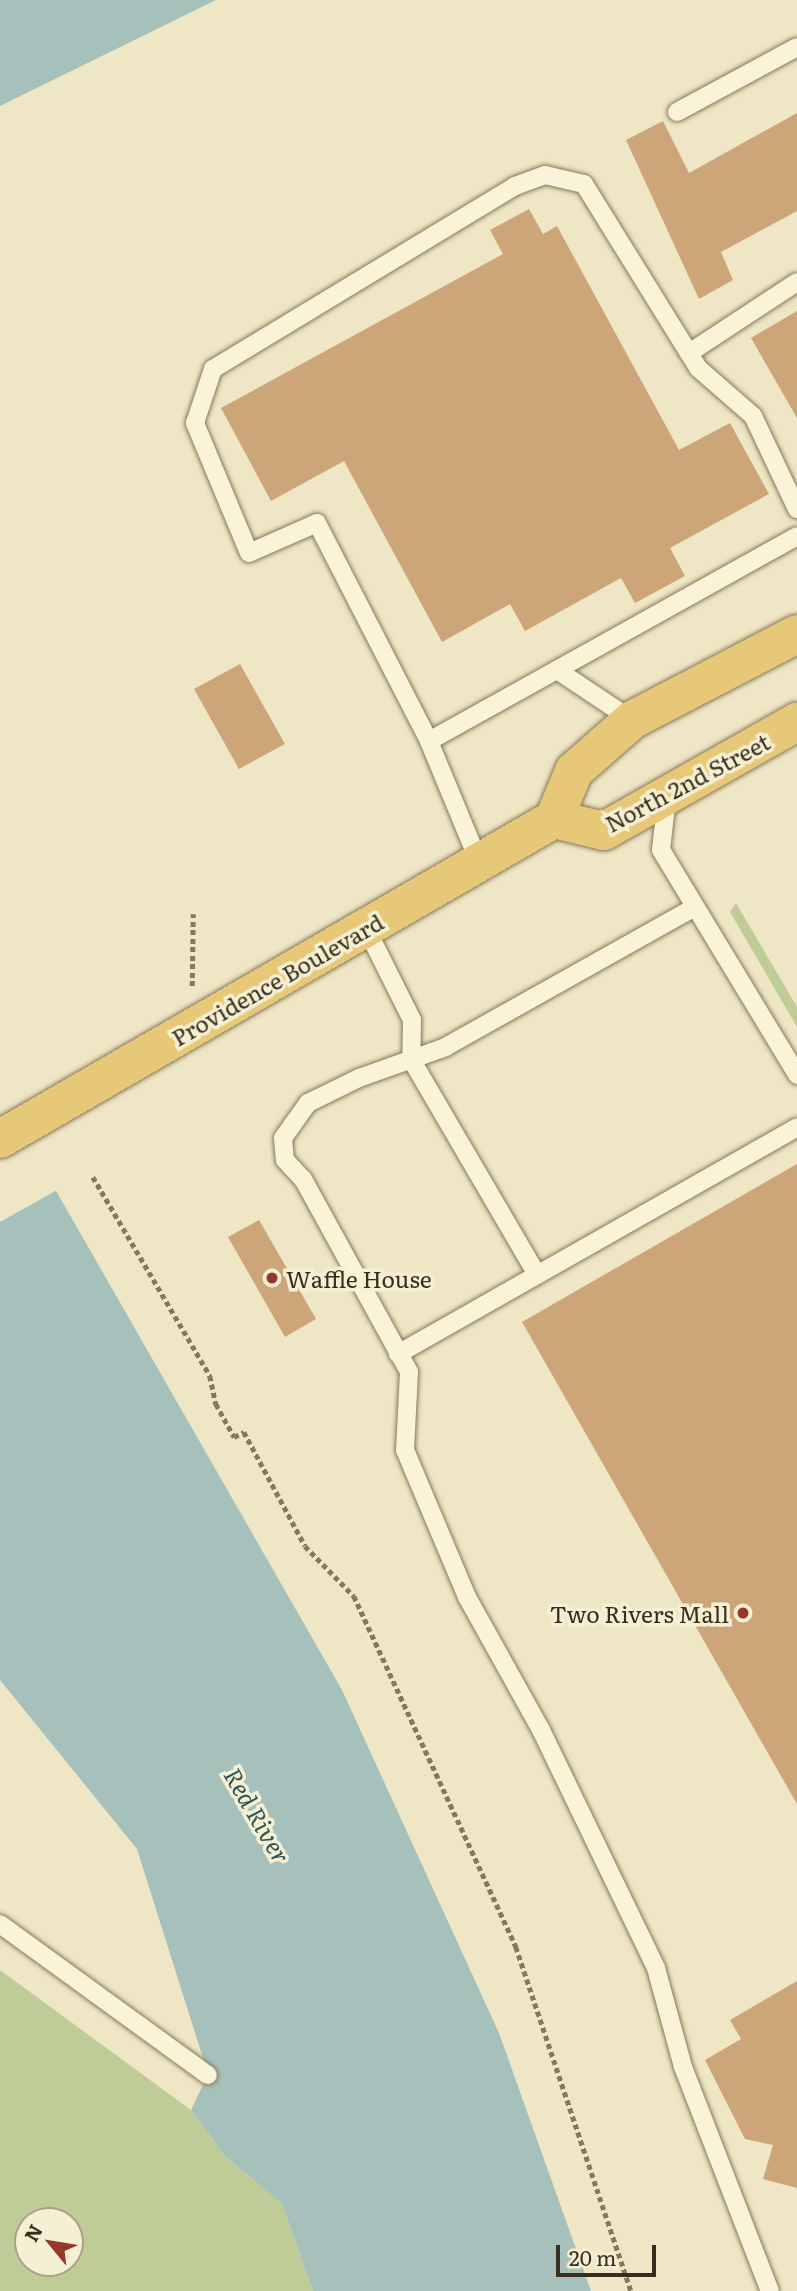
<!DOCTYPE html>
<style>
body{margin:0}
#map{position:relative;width:797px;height:2291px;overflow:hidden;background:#eee6c4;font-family:Literata,serif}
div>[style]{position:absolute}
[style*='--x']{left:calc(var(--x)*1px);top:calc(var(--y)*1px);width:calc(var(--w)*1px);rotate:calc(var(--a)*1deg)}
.green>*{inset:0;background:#c0cc97}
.water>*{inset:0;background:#a6c1bc}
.pier>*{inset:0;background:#eee6c4}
.building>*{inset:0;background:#cca579}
.path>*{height:4.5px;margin-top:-2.25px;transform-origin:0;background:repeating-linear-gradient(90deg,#88785a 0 5px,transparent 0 8.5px)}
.roads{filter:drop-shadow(0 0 2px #88785a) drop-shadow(0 0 2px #88785a)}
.service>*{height:18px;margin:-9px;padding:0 9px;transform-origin:9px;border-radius:9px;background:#f9f3d7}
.trunk>*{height:38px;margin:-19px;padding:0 19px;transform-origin:19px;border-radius:19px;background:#e7c878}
.dots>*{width:19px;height:19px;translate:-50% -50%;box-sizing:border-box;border:4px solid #f5efd3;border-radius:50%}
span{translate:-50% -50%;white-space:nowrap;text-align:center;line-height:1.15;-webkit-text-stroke:7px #f5efd3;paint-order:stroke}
.street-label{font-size:23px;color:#382e1e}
.poi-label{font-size:23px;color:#382e1e}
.left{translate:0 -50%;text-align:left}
.right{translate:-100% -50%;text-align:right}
.water-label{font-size:24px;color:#2d5658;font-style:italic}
.north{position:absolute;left:14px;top:2207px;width:70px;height:70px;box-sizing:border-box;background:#f5efd3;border:2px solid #a9a28b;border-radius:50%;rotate:300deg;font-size:19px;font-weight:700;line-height:28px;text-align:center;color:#382e1e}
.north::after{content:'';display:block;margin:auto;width:24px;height:32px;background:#97362a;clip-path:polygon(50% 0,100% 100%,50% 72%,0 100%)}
.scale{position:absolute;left:556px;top:2245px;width:100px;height:32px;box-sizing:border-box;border:4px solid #382e1e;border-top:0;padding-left:9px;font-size:21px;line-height:24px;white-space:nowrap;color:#382e1e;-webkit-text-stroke:5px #f5efd3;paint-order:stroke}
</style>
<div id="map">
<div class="green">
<i style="clip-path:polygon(736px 903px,797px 1007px,797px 1027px,730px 912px)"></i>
<i style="clip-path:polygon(evenodd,0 1970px,191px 2110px,224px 2155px,282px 2204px,313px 2291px,0 2291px,0 1970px,28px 2221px,70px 2221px,70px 2263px,28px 2263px,28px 2221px)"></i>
</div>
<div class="water">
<i style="clip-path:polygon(0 0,216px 0,0 106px)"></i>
<i style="clip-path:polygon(0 1093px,342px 1690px,499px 2033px,591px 2291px,313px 2291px,282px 2204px,224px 2155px,191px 2110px,208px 2074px,137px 1849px,0 1680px)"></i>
</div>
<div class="pier">
<i style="clip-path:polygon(0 1090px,59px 1189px,0 1222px)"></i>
</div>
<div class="building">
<i style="clip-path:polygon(797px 113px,797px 211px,721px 252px,733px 280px,699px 299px,626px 140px,663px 121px,689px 173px)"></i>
<i style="clip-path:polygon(529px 209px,543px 234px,557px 226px,679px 450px,730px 423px,769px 494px,670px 548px,685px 576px,635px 603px,621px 578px,525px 631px,510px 604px,442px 642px,344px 461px,271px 501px,221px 408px,503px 254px,490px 230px)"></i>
<i style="clip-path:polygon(797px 311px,797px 418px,751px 338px)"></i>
<i style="clip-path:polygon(240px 664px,285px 744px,239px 769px,194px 689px)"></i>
<i style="clip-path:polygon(797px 1164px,797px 1804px,522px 1322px)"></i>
<i style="clip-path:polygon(259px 1220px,316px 1319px,285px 1337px,228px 1237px)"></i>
<i style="clip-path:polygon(797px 1981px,797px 2188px,763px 2179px,773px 2145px,745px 2139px,705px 2060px,741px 2039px,730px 2020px)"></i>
</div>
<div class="path">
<i style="--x:192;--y:986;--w:72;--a:-89.2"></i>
<i style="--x:93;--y:1177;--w:231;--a:59.5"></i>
<i style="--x:210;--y:1376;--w:29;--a:78"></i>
<i style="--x:216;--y:1404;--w:38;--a:61"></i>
<i style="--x:234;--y:1437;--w:11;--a:-27"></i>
<i style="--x:244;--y:1432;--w:129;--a:61.8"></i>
<i style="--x:305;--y:1546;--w:70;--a:45.6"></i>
<i style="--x:354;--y:1596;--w:387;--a:65.2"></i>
<i style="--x:516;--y:1947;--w:363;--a:71.5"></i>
</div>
<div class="roads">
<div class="service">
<i style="--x:677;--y:112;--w:136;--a:-28.4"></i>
<i style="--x:689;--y:353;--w:129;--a:-33.3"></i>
<i style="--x:557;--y:670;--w:90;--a:33.7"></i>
<i style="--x:429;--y:741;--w:245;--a:-117.2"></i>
<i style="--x:317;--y:523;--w:74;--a:156.2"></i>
<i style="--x:249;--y:553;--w:141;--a:-112.6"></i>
<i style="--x:195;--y:423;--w:57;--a:-71.6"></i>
<i style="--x:213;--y:369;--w:353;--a:-31.2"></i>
<i style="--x:515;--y:186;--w:32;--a:-20"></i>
<i style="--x:545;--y:175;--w:40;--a:13"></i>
<i style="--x:584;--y:184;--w:216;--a:58.2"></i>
<i style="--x:698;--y:368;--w:73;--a:41.1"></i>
<i style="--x:753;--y:416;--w:103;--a:64.7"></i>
<i style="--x:667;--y:797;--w:53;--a:96.5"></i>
<i style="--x:661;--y:850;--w:263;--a:58.8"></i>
<i style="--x:479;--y:862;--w:131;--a:-112.5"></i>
<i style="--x:429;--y:741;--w:421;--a:-29.1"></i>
<i style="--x:695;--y:907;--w:286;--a:150.7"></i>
<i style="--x:446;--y:1047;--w:92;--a:160.4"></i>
<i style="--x:359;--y:1078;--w:57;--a:153.9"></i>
<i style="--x:308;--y:1103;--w:43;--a:125.5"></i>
<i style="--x:283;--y:1138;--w:22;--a:85"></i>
<i style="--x:285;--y:1160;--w:26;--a:47"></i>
<i style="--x:303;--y:1179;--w:220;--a:61.2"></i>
<i style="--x:409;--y:1372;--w:78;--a:92.9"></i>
<i style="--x:405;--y:1450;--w:160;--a:67.1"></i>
<i style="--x:467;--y:1597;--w:152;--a:60.9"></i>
<i style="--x:541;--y:1730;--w:264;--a:64.2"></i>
<i style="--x:656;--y:1968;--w:103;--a:74.7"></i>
<i style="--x:683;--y:2067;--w:240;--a:68.8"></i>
<i style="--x:366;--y:928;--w:103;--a:63.4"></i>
<i style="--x:412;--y:1020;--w:39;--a:91"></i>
<i style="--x:411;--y:1059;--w:250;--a:59.7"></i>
<i style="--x:398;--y:1354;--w:459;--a:-29.6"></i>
<i style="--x:0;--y:1924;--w:257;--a:36"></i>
</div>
<div class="trunk">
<i style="--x:554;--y:819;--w:52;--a:-67.4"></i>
<i style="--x:574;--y:771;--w:77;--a:-41.3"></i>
<i style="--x:632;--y:720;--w:186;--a:-27.5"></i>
<i style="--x:554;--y:819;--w:51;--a:13.5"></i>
<i style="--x:604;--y:831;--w:222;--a:-29.5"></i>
<i style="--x:0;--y:1139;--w:640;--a:-30.01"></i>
</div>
</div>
<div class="dots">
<i style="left:272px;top:1278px;background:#97362a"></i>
<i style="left:743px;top:1613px;background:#97362a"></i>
</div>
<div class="street-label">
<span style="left:687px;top:782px;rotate:-28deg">North 2nd Street</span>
<span style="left:277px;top:979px;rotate:-30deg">Providence Boulevard</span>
</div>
<div class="poi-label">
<span class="left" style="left:286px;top:1278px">Waffle House</span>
<span class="right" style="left:729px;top:1613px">Two Rivers Mall</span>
</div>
<div class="water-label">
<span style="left:258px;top:1815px;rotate:60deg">Red River</span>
</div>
<div class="north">N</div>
<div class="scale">20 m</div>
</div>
